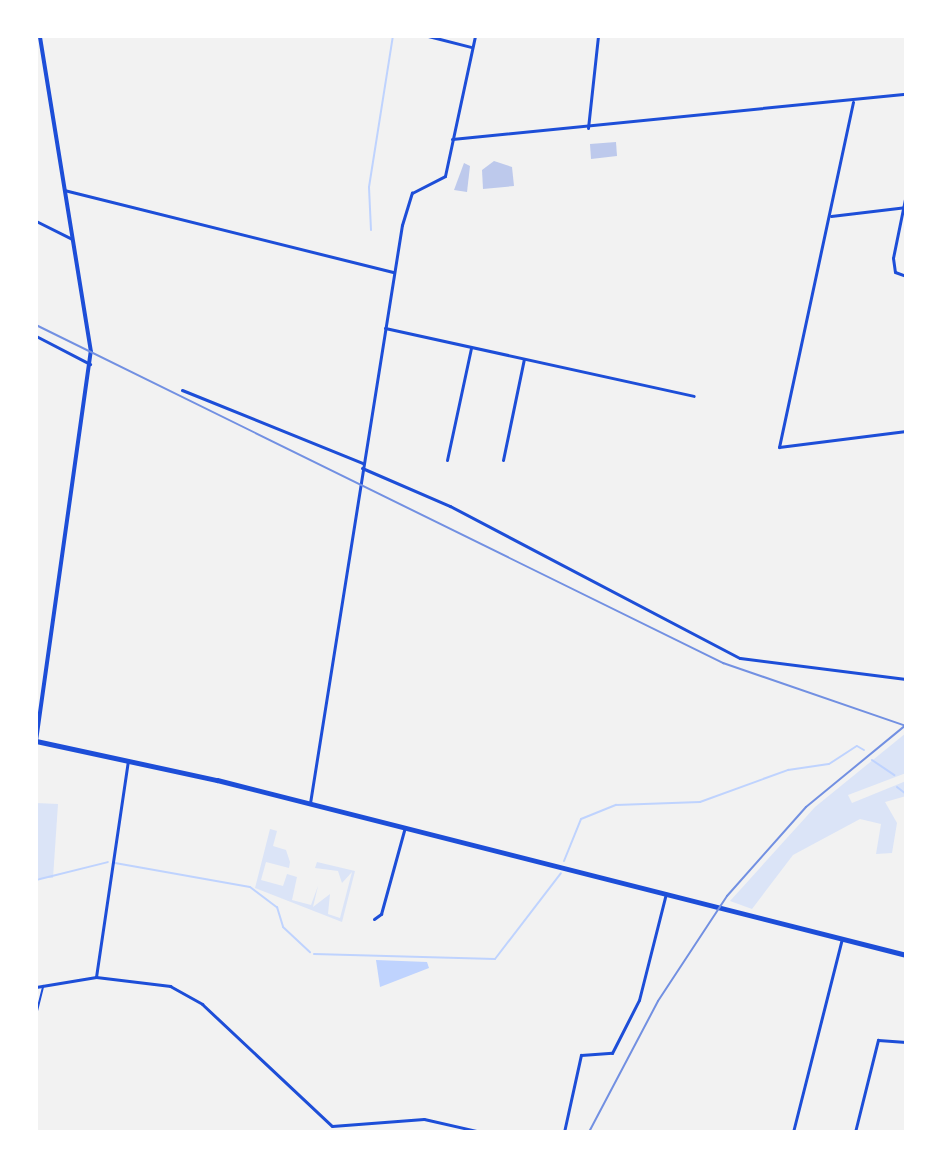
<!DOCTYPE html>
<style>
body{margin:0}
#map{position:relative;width:942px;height:1168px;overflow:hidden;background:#f2f2f2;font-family:"Work Sans",sans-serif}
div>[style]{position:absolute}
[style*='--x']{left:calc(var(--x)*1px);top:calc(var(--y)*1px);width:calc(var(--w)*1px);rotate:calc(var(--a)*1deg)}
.green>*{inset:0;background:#dbe4f7}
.water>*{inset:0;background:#bfd3fe}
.stream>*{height:2px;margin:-1px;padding:0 1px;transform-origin:1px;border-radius:1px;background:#bfd3fe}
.building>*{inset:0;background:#bdc9ec}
.service>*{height:2px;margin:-1px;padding:0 1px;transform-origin:1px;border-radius:1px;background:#1d4ed8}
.minor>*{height:3px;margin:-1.5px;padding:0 1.5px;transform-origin:1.5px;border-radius:1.5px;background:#1d4ed8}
.tertiary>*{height:4px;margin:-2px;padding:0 2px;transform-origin:2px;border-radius:2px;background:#1d4ed8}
.primary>*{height:5px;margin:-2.5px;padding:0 2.5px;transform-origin:2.5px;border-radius:2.5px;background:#1d4ed8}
.rail>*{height:2px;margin:-1px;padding:0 1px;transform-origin:1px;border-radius:1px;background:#7290e2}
span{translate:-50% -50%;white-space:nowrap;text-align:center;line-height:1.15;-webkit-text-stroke:6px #fff;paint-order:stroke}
.frame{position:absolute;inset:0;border:38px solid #fff;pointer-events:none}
</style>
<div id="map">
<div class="green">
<i style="clip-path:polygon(906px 733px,906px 773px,848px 795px,852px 803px,906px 781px,906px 796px,885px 802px,897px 823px,892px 853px,876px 854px,881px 824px,860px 819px,793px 855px,752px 909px,730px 901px,815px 807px)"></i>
<i style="clip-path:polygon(36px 803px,58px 804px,53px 878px,36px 878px)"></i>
<i style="clip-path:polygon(270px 829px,277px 831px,273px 846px,286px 850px,290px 862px,289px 868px,266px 862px,261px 880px,283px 886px,287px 874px,297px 877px,292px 900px,311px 905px,318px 886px,313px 907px,330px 894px,328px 914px,340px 918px,352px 872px,342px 883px,338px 871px,315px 868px,317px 862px,355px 871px,342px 922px,255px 888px)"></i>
</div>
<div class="water">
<i style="clip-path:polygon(376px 960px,427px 962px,429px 968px,380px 987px)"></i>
</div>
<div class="stream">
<i style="--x:371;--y:230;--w:43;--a:-92.7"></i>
<i style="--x:369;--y:187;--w:153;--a:-81"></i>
<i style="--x:872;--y:760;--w:27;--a:34"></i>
<i style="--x:897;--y:787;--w:11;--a:38"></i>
<i style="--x:564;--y:861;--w:45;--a:-68"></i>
<i style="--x:581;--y:819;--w:38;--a:-22"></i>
<i style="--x:616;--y:805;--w:84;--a:-2"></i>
<i style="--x:700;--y:802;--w:94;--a:-20"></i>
<i style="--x:788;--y:770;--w:41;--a:-8.3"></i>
<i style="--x:829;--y:764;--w:33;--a:-33"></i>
<i style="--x:857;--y:746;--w:8;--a:30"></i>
<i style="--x:115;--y:863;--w:137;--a:10.1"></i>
<i style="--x:250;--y:887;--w:34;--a:37"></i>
<i style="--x:277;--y:907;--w:21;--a:73"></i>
<i style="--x:283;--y:927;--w:37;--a:43"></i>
<i style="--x:36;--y:880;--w:74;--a:-14"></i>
<i style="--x:314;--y:954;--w:181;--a:1.6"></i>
<i style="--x:495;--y:959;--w:108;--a:-52.5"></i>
</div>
<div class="building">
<i style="clip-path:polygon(616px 142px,617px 156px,591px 159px,590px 144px)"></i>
<i style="clip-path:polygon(494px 161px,512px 167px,514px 186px,483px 189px,482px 170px)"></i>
<i style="clip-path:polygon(464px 163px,470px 166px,467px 192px,454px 190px)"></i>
</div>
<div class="service">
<i style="--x:36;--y:1015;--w:30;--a:-76"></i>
</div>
<div class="minor">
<i style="--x:428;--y:36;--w:44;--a:14.3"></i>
<i style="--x:853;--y:102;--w:353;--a:102.1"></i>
<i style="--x:779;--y:447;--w:128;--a:-7.2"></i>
<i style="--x:588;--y:128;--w:93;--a:-83.8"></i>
<i style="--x:452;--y:139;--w:456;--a:-5.7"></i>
<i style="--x:64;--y:190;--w:340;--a:14"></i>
<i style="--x:906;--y:194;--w:65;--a:101.5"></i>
<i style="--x:893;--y:258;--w:14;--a:82"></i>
<i style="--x:895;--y:272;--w:12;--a:20"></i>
<i style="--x:831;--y:216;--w:76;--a:-6.8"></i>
<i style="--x:36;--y:221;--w:40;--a:26.6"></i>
<i style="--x:385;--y:328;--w:316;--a:12.4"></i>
<i style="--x:36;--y:336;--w:61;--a:27.4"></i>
<i style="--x:182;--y:390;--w:195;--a:22"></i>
<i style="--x:447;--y:460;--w:115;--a:-77.9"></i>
<i style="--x:503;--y:460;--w:103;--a:-78.3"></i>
<i style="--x:362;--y:468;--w:96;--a:23.4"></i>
<i style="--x:450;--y:506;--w:327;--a:27.7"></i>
<i style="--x:740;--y:658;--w:167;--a:7.2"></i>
<i style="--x:310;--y:803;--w:585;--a:-80.96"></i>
<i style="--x:402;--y:225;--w:34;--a:-73"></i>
<i style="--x:412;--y:193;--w:37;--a:-27"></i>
<i style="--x:445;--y:176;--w:143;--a:-77.9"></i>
<i style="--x:374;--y:919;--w:9;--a:-36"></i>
<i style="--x:381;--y:914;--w:90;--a:-74.6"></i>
<i style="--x:96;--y:977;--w:219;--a:-81.6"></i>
<i style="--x:36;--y:987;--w:61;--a:-9.5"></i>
<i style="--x:96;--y:977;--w:75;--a:6.9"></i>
<i style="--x:170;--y:986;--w:37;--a:29"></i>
<i style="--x:202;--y:1004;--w:178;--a:43.2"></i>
<i style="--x:332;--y:1126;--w:92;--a:-4.4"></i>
<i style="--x:424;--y:1119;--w:58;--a:12.8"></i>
<i style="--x:564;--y:1132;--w:79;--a:-77.6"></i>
<i style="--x:581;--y:1055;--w:31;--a:-4"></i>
<i style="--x:612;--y:1053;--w:59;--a:-63"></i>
<i style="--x:639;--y:1000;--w:110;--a:-75.8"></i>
<i style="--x:793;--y:1132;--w:200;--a:-75.8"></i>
<i style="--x:855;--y:1132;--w:95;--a:-76"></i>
<i style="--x:878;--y:1040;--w:28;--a:4"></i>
</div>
<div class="tertiary">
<i style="--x:36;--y:741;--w:393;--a:-82"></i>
<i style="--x:91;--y:352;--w:320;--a:-99.2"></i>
</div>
<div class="primary">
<i style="--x:36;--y:741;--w:185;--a:12.2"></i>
<i style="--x:217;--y:780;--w:711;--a:14.25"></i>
</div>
<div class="rail">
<i style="--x:36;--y:325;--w:766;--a:26.2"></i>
<i style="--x:723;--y:663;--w:194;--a:19"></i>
<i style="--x:589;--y:1132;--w:148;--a:-62.2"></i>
<i style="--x:658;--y:1001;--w:126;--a:-56.7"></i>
<i style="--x:727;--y:896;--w:119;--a:-48.4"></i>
<i style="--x:806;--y:807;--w:129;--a:-39.4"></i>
</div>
<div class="frame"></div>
</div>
